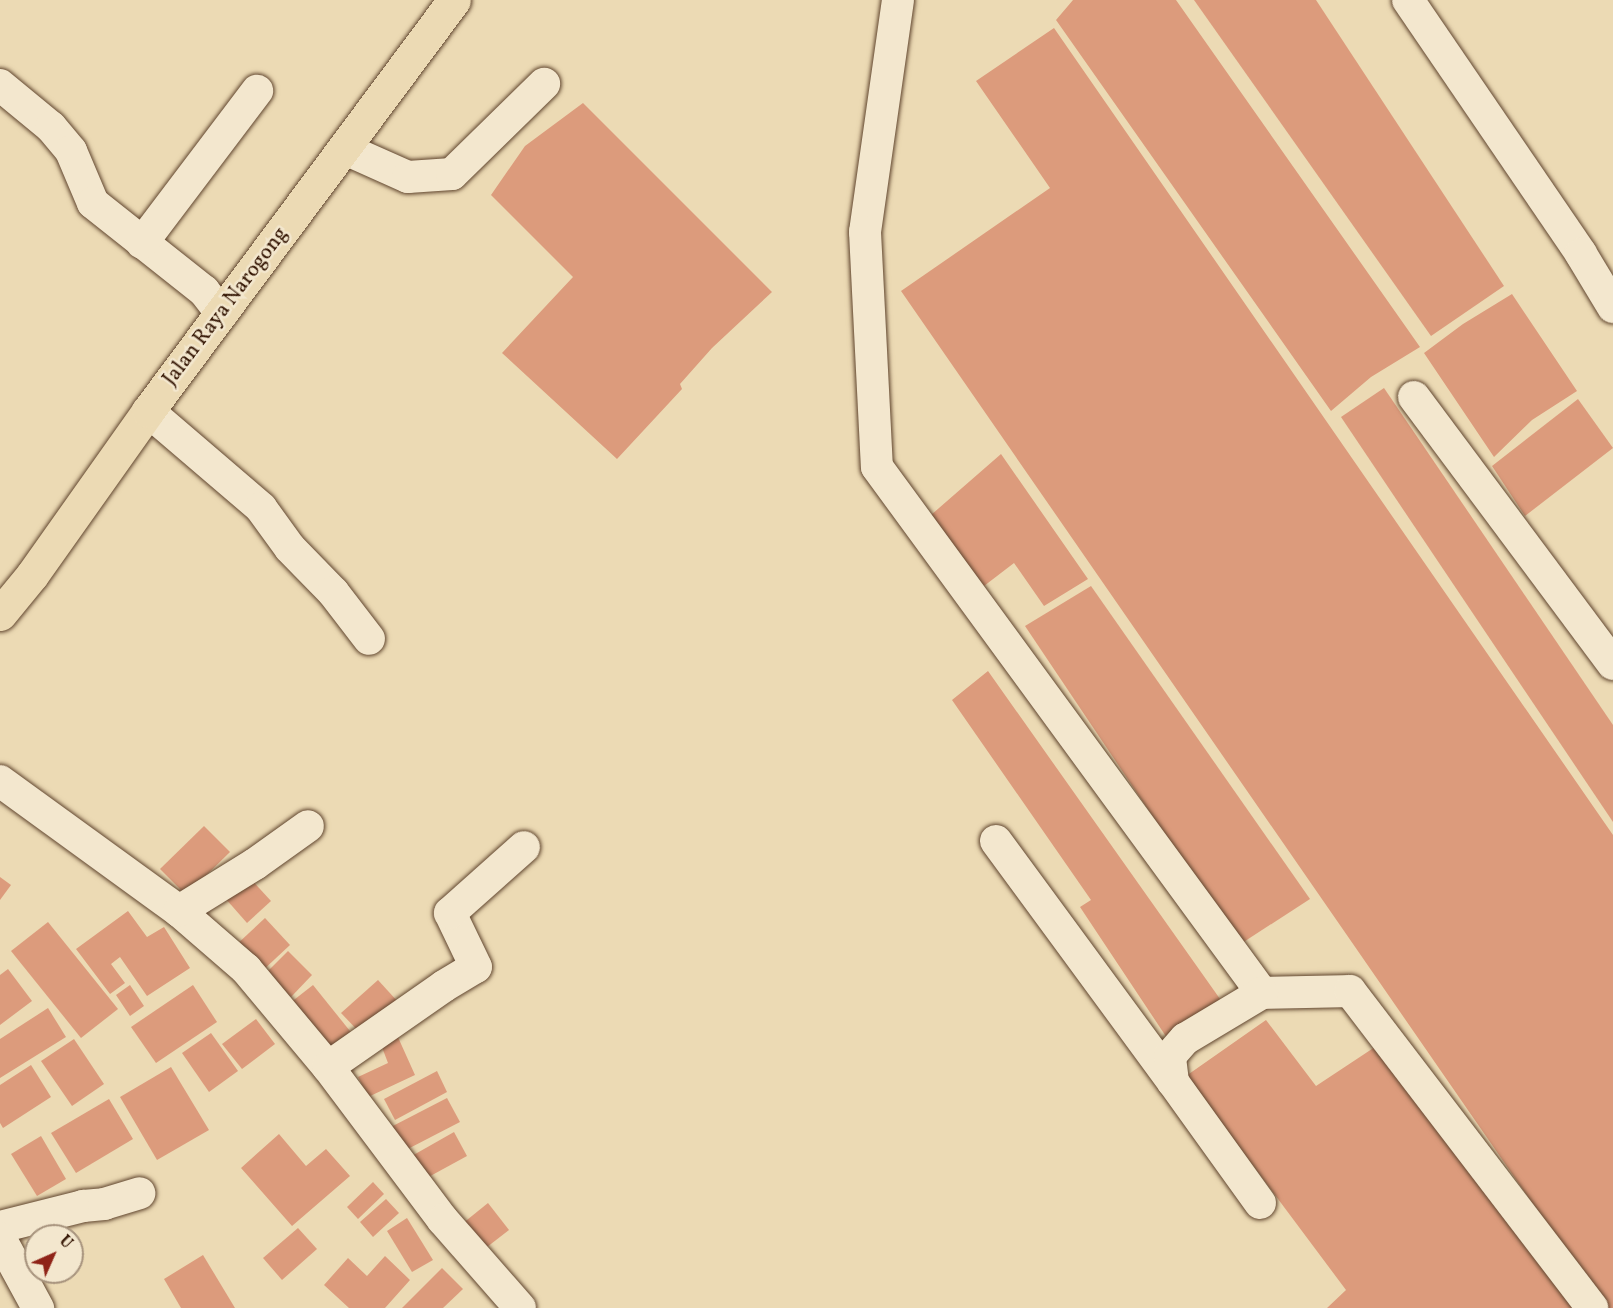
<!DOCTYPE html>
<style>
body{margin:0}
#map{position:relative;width:1613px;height:1308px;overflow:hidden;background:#ecdab4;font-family:Vollkorn,serif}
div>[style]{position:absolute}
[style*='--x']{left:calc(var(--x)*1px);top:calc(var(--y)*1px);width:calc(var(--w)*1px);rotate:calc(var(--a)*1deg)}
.building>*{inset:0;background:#dc9b7c}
.roads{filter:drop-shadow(0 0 2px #60452e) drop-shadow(0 0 2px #60452e)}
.minor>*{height:32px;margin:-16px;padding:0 16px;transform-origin:16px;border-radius:16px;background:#f3e7ce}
.major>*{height:33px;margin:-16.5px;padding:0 16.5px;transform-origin:16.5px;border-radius:16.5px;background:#ecdab4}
span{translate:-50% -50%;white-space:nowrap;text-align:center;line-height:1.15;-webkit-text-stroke:5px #f3e7ce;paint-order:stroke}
.street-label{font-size:21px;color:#321301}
.north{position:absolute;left:24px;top:1224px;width:60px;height:60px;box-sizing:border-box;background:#f3e7ce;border:2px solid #a6927c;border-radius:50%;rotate:45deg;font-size:16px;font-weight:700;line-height:24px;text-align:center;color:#321301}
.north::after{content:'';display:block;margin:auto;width:21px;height:27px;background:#8f2418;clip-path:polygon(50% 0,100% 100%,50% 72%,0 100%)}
</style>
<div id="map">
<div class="building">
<i style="clip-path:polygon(1073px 0,1176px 0,1420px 347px,1371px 377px,1331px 411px,1056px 20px)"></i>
<i style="clip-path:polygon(1194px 0,1316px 0,1504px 286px,1431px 336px)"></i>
<i style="clip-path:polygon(1054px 28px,1613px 835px,1613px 1308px,1605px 1308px,901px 291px,1050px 188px,976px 81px)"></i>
<i style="clip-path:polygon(583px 103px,772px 292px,712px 348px,680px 384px,682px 389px,617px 459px,502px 353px,573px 277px,491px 195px,525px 146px)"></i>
<i style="clip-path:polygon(1512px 294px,1577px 391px,1532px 420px,1494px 457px,1424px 353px,1463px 324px)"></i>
<i style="clip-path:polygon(1384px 388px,1613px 725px,1613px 822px,1341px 417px)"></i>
<i style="clip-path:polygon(1578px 399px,1613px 448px,1525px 516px,1492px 466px)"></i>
<i style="clip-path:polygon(1001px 454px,1088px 579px,1044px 606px,1014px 563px,984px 586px,931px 515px)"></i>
<i style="clip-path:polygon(1091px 586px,1310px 899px,1239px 945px,1025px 626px)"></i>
<i style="clip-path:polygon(988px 671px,1225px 1006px,1169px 1041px,1080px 907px,1091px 900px,952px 700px)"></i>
<i style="clip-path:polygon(204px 826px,230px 852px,186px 895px,160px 869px)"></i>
<i style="clip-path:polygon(0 877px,11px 885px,0 900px)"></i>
<i style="clip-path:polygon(249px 877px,271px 901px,247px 923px,225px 898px)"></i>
<i style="clip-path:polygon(128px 911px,147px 937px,164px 927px,190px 968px,147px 996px,120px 957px,111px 964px,125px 983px,110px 994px,76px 949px)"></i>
<i style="clip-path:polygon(265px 918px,290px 945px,260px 973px,235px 946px)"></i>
<i style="clip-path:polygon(48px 922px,118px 1009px,81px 1038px,11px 951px)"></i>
<i style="clip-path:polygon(288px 951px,312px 975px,291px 997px,266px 973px)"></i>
<i style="clip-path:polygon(8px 969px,32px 1001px,0 1025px,0 975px)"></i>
<i style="clip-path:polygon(378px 980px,399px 1003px,363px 1036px,341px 1013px)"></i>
<i style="clip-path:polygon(130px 985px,144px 1006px,130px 1016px,116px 995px)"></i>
<i style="clip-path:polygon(193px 985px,217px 1022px,156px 1063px,131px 1027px)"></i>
<i style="clip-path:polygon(313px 985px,358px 1041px,334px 1060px,290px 1003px)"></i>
<i style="clip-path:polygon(48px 1008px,66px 1037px,0 1078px,0 1039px)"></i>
<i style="clip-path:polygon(256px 1019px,275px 1044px,242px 1069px,222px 1044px)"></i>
<i style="clip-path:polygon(1266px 1020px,1316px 1086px,1378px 1045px,1573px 1308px,1327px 1308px,1346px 1290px,1186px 1076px)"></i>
<i style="clip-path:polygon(211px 1033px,238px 1071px,209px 1092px,182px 1053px)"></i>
<i style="clip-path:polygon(397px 1035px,415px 1075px,368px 1097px,358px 1077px,388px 1063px,380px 1042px)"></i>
<i style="clip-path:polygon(74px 1039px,104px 1084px,72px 1106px,41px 1061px)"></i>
<i style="clip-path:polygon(31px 1065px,51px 1097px,3px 1128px,0 1123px,0 1085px)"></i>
<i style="clip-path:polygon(171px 1067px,209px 1130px,157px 1160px,120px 1097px)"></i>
<i style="clip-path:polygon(437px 1071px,447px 1092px,395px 1120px,384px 1099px)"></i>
<i style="clip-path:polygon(447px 1098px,460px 1122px,400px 1153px,387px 1129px)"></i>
<i style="clip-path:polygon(109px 1099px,133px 1139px,76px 1173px,51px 1133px)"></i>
<i style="clip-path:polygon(454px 1132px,467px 1156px,423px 1180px,410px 1157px)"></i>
<i style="clip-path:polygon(279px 1134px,306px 1166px,326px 1149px,350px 1176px,292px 1226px,241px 1168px)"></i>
<i style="clip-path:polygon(41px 1136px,66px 1179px,37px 1196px,11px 1154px)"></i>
<i style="clip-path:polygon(373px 1182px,384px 1194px,358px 1219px,347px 1207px)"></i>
<i style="clip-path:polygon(386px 1199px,399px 1213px,373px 1237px,360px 1222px)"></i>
<i style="clip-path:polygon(488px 1203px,509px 1230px,478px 1254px,457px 1228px)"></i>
<i style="clip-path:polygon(407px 1218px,433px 1260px,412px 1272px,387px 1231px)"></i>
<i style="clip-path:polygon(298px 1228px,317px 1249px,282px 1280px,263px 1258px)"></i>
<i style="clip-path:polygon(203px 1255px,235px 1308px,181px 1308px,164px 1279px)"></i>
<i style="clip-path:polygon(385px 1256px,410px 1280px,385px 1308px,349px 1308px,324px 1285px,348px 1258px,367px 1276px)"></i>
<i style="clip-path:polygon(442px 1268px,463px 1289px,443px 1308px,402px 1308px)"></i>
</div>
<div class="roads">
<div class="minor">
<i style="--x:898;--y:0;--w:234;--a:98.1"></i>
<i style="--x:865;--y:232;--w:235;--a:87.1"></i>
<i style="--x:877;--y:467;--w:652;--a:53.8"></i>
<i style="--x:1262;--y:993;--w:88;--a:-1.3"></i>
<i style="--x:1350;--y:991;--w:399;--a:52.6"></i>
<i style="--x:1408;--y:0;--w:307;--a:55.7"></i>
<i style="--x:1581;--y:254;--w:62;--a:58.9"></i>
<i style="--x:0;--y:85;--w:66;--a:39.5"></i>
<i style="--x:51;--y:127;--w:31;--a:50"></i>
<i style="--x:71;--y:151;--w:56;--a:67.1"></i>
<i style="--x:93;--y:203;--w:142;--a:38.4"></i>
<i style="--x:204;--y:291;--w:29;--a:52"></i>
<i style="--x:345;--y:149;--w:69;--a:24"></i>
<i style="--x:408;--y:177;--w:44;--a:-3.9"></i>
<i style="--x:452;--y:174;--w:129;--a:-44.4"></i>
<i style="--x:142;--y:243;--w:191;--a:-52.9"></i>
<i style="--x:1414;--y:397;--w:333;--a:53.3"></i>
<i style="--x:148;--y:411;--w:149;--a:40.6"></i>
<i style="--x:261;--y:508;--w:49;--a:54.1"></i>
<i style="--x:290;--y:548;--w:62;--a:45.7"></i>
<i style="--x:333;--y:592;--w:59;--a:52.5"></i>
<i style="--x:0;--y:781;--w:221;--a:36"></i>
<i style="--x:179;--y:911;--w:89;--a:40.9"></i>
<i style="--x:246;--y:969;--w:128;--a:50.1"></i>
<i style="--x:328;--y:1067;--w:191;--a:53.1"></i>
<i style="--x:443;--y:1220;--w:117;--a:48.8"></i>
<i style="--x:996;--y:841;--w:299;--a:53.7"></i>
<i style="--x:179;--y:911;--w:89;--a:-31.7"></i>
<i style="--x:255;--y:864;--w:65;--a:-35.6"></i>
<i style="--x:328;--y:1067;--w:141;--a:-34.9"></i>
<i style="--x:444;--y:986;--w:37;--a:-31"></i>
<i style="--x:476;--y:967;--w:60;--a:-115.7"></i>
<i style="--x:450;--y:913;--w:99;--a:-41.7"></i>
<i style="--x:1260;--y:1203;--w:149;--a:-125.7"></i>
<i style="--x:1173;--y:1082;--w:26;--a:-97"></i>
<i style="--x:1170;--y:1056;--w:23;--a:-49"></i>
<i style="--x:1185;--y:1039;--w:90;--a:-30.9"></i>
<i style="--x:0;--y:1227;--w:86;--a:-14.2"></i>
<i style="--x:83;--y:1206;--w:21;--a:-5"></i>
<i style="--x:104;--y:1204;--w:37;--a:-17"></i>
<i style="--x:0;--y:1238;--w:80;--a:61.5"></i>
</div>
<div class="major">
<i style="--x:0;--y:614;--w:50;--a:-50.6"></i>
<i style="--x:32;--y:575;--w:201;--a:-54.7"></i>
<i style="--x:148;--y:411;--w:512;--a:-53.33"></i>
</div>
</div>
<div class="street-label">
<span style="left:226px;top:307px;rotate:-53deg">Jalan Raya Narogong</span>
</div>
<div class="north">U</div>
</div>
